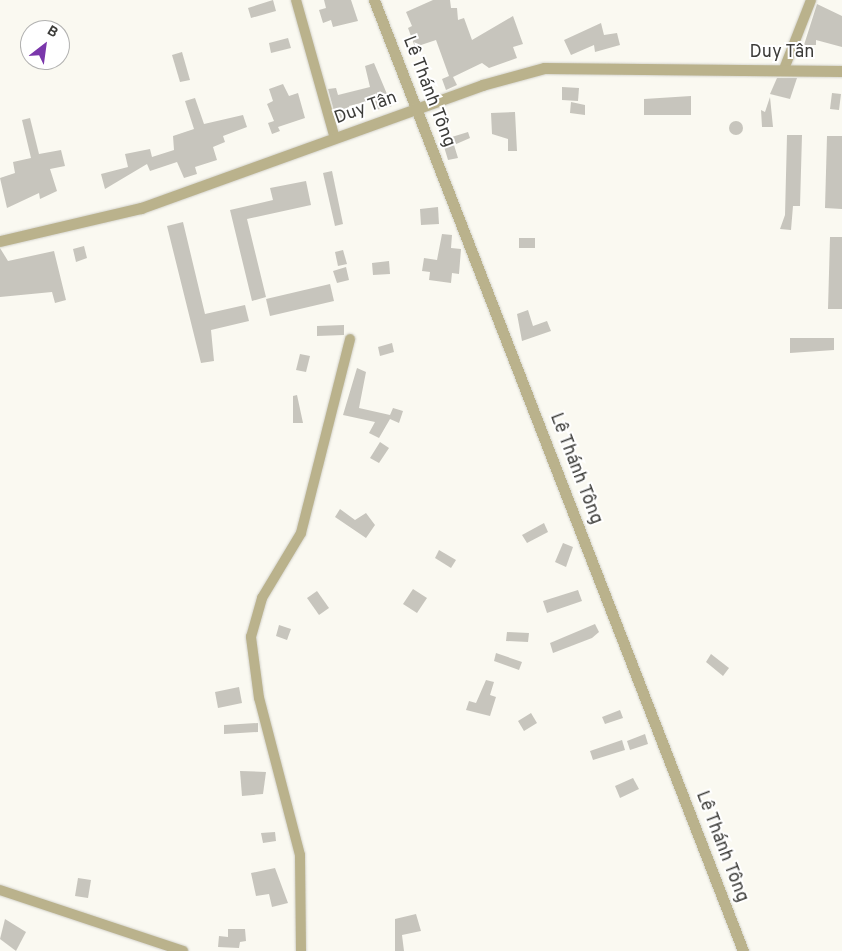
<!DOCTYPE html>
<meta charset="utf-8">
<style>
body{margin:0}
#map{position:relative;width:842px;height:951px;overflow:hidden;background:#faf9f1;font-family:Overpass,sans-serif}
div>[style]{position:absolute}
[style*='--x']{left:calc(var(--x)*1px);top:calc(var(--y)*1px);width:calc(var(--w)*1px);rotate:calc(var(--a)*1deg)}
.building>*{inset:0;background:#c7c5bd}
.round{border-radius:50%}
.roads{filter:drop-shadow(0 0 1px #d4d3cc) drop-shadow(0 0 1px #d4d3cc)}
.minor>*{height:10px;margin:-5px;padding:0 5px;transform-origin:5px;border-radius:5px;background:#bab28c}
.tertiary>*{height:11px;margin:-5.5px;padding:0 5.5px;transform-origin:5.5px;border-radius:5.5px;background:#bab28c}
span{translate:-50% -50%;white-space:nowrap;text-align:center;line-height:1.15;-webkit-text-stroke:4px #fff;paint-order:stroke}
.street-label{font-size:18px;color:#3c3c39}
.north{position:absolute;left:20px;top:20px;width:50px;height:50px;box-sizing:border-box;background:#fff;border:1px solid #b1b1b0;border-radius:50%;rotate:30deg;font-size:14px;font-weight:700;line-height:20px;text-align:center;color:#3c3c39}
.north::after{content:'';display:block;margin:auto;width:18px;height:22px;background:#7a37ab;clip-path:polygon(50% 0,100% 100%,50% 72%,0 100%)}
</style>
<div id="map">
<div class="building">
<i style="clip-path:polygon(273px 0,276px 11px,251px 18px,248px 8px)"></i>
<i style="clip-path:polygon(324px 0,351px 0,358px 21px,333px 27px,331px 20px,323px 23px,319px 10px,326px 8px)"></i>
<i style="clip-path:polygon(433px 0,450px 0,451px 8px,457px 8px,458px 20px,464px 18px,472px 40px,513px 16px,523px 44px,513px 47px,517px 58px,489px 68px,482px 63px,453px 77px,457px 85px,446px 90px,442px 79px,449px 76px,436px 40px,415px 47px,408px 28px,412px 26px,406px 12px)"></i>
<i style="clip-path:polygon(817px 4px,842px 16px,842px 47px,816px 40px,816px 45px,804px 45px)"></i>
<i style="clip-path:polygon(601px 23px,604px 35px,617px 33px,620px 45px,595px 52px,594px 45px,571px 55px,564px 40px)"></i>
<i style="clip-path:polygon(288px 38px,291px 48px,271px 53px,269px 43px)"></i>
<i style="clip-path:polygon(182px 52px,190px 80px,180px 82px,172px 55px)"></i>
<i style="clip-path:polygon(374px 63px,392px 106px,376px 110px,373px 100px,349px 106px,352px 117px,337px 122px,328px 89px,336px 88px,338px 95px,370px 87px,365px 66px)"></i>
<i style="clip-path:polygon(777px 78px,797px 78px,790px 99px,770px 94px)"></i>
<i style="clip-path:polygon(283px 84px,289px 96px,298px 93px,305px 118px,278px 127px,280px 131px,272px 134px,268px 123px,274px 121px,267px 104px,273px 101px,269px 89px)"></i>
<i style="clip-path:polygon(562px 87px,579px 88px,578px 101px,562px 100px)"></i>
<i style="clip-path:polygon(832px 93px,841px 94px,839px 110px,830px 109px)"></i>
<i style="clip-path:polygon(691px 96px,691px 115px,644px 115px,644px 99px)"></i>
<i style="clip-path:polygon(770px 97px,773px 127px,762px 127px,761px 110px,765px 112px)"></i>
<i style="clip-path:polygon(195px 98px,204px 124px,243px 115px,247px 127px,223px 136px,225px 142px,213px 147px,217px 160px,195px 167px,197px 174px,184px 178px,177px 162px,150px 171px,147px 164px,105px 189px,101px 174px,128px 167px,125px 154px,150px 149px,152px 157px,174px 150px,173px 136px,194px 129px,185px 101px)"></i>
<i style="clip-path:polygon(571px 102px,585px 105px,585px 115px,570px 113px)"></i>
<i style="clip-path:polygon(515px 112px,517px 151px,508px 151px,508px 139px,492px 134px,491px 113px)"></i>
<i style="clip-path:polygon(30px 118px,39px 154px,61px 150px,65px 166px,50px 169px,57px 191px,40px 199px,39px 193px,7px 208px,0 178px,15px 173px,13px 162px,31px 158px,22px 120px)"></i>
<i class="round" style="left:729px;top:121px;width:14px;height:14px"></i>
<i style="clip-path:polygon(468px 132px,470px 138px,454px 145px,458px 158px,448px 160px,442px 140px)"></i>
<i style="clip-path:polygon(787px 135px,802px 135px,800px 206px,793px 206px,791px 230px,780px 229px,785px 215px)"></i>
<i style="clip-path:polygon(827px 136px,842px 136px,842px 209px,825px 208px)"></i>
<i style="clip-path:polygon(332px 171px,343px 224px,335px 226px,323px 173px)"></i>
<i style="clip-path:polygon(306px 181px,311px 205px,247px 219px,266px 297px,252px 301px,230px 210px,273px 200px,270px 188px)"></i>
<i style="clip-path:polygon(438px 207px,439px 224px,421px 225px,420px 209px)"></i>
<i style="clip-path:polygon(183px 222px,205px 314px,245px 305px,249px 321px,211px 330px,214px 361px,201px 363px,167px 226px)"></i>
<i style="clip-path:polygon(442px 234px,452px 235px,451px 248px,461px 249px,459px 274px,452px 273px,451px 283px,429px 280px,430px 272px,422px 271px,424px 258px,437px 260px)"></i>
<i style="clip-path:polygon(830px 237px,842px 237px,842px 309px,828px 309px)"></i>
<i style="clip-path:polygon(519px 238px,535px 238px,535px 248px,519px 248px)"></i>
<i style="clip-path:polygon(84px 246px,87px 258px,76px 262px,73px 249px)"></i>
<i style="clip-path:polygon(0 248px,8px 261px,54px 251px,66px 300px,55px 303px,52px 292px,0 297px)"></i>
<i style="clip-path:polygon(343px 250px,347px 264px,338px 266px,335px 252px)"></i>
<i style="clip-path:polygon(389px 261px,390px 274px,373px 275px,372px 263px)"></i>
<i style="clip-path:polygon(346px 267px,349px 280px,337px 283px,333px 271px)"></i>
<i style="clip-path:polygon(330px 284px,334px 301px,270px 316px,266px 299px)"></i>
<i style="clip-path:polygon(528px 310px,533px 326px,547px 321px,551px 331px,522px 341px,517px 314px)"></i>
<i style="clip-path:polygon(344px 325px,344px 335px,317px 336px,317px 326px)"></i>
<i style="clip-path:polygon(790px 338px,834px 338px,834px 350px,790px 353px)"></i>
<i style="clip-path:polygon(392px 343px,394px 352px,380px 356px,378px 347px)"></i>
<i style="clip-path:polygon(300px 354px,310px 356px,306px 372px,296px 370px)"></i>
<i style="clip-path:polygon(357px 368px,366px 372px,359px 408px,390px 415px,393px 408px,403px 411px,399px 423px,390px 419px,379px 438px,369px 433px,375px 422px,343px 415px)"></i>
<i style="clip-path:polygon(297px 395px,303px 423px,293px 423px,293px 396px)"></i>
<i style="clip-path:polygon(380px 442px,389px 448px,379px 463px,370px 458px)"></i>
<i style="clip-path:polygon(340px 509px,355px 520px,366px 513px,375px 525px,366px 538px,335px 517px)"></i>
<i style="clip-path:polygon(544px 523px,548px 532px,527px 543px,522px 535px)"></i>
<i style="clip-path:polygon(563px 543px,573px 547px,566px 567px,555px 562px)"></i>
<i style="clip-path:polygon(439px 550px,456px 560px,451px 568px,435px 558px)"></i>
<i style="clip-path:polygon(413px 589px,427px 598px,417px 613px,403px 604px)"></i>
<i style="clip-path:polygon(578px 590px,582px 601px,547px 613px,543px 601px)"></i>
<i style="clip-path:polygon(317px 591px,329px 608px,319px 615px,307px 598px)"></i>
<i style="clip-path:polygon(595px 624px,599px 632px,592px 638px,553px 653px,550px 643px)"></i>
<i style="clip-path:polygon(279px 625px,291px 629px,287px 640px,276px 636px)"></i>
<i style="clip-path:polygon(507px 632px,529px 633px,528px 642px,506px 641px)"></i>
<i style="clip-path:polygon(496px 653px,522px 662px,519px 670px,494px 661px)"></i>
<i style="clip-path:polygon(711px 654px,729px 668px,723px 676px,706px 662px)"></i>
<i style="clip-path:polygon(486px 680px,494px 682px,490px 695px,496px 697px,490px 716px,466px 710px,469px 701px,476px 703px)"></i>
<i style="clip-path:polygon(239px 687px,242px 703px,218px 708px,215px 692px)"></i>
<i style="clip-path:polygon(620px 710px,623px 718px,605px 724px,602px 717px)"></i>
<i style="clip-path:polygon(531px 713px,537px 723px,524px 731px,518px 721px)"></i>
<i style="clip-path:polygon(258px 723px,258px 732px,224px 734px,224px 725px)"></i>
<i style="clip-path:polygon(645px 734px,648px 744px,630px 750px,627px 741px)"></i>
<i style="clip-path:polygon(622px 740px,625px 750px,593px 760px,590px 751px)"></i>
<i style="clip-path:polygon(240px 771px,266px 772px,263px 794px,242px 796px)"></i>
<i style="clip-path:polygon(633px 778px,639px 789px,620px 798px,615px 786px)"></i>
<i style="clip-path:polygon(275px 832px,276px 841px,263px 843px,261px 833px)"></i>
<i style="clip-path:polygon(275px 868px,288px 903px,272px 907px,269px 894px,256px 896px,251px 873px)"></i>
<i style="clip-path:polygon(78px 878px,91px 880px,88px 898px,75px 896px)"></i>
<i style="clip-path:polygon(416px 914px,421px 931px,402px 935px,404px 951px,395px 951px,395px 919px)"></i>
<i style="clip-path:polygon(5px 919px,26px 932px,16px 951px,0 939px)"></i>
<i style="clip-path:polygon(228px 929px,245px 929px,246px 941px,240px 942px,239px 948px,218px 947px,219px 936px,228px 937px)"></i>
</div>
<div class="roads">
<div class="minor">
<i style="--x:296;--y:0;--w:144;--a:74.3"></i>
<i style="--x:784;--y:69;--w:74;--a:-68.6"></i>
<i style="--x:0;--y:890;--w:193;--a:18.4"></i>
<i style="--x:301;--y:951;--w:96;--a:-90.6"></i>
<i style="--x:300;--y:855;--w:162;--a:-104.6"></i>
<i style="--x:259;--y:698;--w:62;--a:-97.5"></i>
<i style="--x:251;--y:637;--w:41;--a:-74.2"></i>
<i style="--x:262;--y:598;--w:76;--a:-59"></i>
<i style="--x:301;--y:533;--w:200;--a:-75.8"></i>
</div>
<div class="tertiary">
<i style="--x:374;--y:0;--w:1020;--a:68.79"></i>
<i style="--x:0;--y:241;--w:145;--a:-13.2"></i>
<i style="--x:141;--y:208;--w:363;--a:-19.8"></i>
<i style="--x:482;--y:85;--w:64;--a:-15.3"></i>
<i style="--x:544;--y:68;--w:298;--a:0.6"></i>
</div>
</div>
<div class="street-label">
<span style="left:782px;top:53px">Duy Tân</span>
<span style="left:428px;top:92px;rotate:69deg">Lê Thánh Tông</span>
<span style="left:366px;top:109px;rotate:-20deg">Duy Tân</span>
<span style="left:575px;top:469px;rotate:69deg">Lê Thánh Tông</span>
<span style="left:721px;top:847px;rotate:69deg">Lê Thánh Tông</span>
</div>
<div class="north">B</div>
</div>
